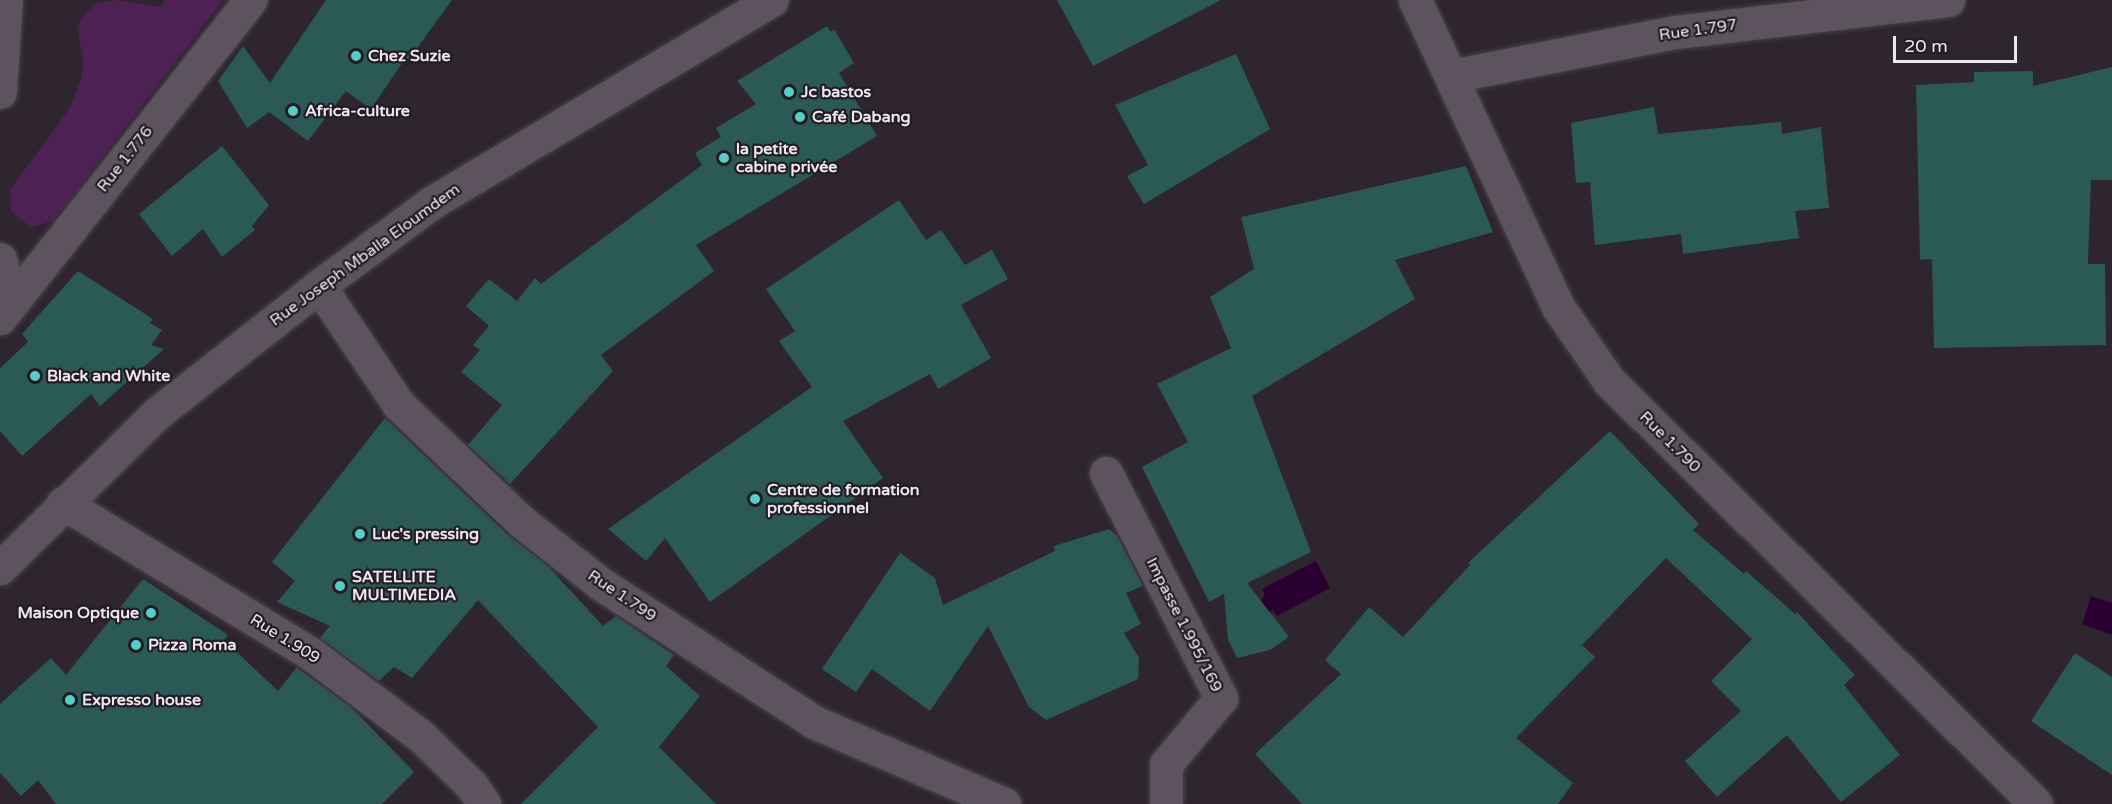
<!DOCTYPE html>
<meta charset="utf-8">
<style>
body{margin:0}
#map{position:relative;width:2112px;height:804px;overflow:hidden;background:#2e252f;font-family:"Varela Round",sans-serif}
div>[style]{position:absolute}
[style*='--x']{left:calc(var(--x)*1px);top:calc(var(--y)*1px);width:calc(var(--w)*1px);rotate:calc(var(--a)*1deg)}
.green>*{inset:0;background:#4e2154}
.water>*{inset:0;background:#29002f}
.building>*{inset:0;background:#2b5956}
.roads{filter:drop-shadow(0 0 2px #4a424b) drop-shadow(0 0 2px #4a424b)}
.street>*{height:33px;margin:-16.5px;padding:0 16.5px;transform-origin:16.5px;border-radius:16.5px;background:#5c535e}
.secondary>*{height:33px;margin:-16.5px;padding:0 16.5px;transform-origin:16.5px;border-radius:16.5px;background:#5c535e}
.dots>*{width:16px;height:16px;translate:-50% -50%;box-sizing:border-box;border:3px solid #241c25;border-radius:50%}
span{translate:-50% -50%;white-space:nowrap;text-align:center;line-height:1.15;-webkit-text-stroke:4.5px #241c25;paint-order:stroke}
.street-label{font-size:16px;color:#ede7ee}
.poi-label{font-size:16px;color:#ede7ee;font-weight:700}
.left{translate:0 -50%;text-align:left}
.right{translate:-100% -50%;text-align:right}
.scale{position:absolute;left:1893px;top:36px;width:124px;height:27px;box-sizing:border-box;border:3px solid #ede7ee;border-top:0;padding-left:8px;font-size:18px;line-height:21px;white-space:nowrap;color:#ede7ee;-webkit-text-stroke:4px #241c25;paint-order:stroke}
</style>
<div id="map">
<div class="green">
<i style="clip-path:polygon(119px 0,161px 7px,164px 0,223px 0,53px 221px,31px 227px,11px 212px,10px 190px,69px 109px,80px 82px,84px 65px,77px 25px,95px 3px)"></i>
</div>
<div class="water">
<i style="clip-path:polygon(1316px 561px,1330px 588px,1277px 616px,1273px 610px,1268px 612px,1261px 601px,1265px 594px,1262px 589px)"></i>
<i style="clip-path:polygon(2091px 596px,2112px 603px,2112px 635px,2082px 624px)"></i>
</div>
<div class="building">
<i style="clip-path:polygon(326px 0,452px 0,407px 62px,404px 60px,371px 109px,346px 91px,308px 141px,269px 112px,247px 128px,218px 81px,243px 46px,270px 83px)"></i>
<i style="clip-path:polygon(1057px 0,1221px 0,1093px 66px)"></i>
<i style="clip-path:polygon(827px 26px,831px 32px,834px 29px,854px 63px,839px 73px,877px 136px,696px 245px,714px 271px,601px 355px,613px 371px,510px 484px,468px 445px,502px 405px,461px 372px,480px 350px,473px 345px,489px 326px,466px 306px,489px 279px,517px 301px,535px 278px,541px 284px,702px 165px,695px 153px,721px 137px,716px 128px,756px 104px,737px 81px)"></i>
<i style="clip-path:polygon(1236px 54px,1270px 129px,1144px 204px,1127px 176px,1148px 165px,1115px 105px)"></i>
<i style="clip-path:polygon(2112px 67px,2112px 180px,2091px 180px,2088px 264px,2105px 264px,2106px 345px,1934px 348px,1932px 259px,1920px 260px,1916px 85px,1974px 82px,1974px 72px,2033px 71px,2033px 86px)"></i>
<i style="clip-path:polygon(1654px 107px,1658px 134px,1781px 122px,1782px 134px,1821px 127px,1829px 208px,1795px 211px,1799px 238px,1683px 254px,1681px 234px,1595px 245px,1590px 182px,1576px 183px,1571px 123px)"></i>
<i style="clip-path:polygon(222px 146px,269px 205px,252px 226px,255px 230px,222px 257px,203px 229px,172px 256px,139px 214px)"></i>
<i style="clip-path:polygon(1466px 166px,1493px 232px,1395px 260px,1415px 299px,1252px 396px,1311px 552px,1247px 583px,1289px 637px,1270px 650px,1237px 658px,1228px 640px,1224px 594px,1209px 602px,1142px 467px,1188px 442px,1157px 384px,1231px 348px,1210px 297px,1254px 269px,1241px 217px)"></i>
<i style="clip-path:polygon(899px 200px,926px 240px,941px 230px,965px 265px,992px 250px,1008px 279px,961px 305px,991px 358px,938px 389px,930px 374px,843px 421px,883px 478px,710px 602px,665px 538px,646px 561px,608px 529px,812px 387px,779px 341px,795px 331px,766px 289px)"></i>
<i style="clip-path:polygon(78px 271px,153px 319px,150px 323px,162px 330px,151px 345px,164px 349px,100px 406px,91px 394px,22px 456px,0 431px,0 368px,28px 342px,22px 334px)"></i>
<i style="clip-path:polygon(385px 418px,509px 536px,546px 564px,603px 626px,616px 616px,674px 655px,666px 666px,700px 696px,659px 747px,716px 804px,521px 804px,598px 727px,478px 600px,412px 678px,394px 667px,379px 681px,320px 638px,330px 626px,277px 602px,295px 581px,272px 562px)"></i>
<i style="clip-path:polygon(1610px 431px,1699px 524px,1693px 530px,1744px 574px,1746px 571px,1795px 614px,1797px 612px,1855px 675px,1844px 685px,1900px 755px,1841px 802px,1787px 735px,1717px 797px,1685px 761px,1741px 711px,1711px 681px,1752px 639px,1666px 558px,1582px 645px,1595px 657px,1516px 738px,1573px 783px,1558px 804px,1302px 804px,1255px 754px,1341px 674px,1325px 660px,1369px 607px,1403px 637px,1470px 565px,1468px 563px)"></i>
<i style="clip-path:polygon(1109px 529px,1117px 536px,1143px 586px,1126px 593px,1141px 624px,1124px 633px,1139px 658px,1138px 679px,1046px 720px,1029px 707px,988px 626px,930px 711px,872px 669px,856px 692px,822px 669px,900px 553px,935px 578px,943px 605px,1055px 551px,1054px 546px)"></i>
<i style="clip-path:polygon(143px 579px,228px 635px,224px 640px,278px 691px,297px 667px,300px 670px,351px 707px,414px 772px,382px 804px,56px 804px,38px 780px,21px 796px,0 773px,0 704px,51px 658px,66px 675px)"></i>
<i style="clip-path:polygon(2075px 653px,2112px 677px,2112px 775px,2031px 721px)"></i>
</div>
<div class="roads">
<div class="street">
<i style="--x:1415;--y:0;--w:339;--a:65"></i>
<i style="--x:1558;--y:307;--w:90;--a:55.4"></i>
<i style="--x:1609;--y:381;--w:601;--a:44.73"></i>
<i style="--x:1451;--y:76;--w:229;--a:-11.1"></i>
<i style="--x:1676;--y:32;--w:274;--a:-6.7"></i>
<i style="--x:0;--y:92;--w:92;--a:-86.3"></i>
<i style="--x:0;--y:259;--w:46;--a:76.3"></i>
<i style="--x:319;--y:286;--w:143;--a:56.1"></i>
<i style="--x:399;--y:405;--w:170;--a:43.6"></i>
<i style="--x:522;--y:522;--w:100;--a:38.1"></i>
<i style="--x:601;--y:584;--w:254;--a:32.9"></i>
<i style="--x:814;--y:722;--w:207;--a:23.3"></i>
<i style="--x:0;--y:318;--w:405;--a:-51.8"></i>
<i style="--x:1106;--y:473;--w:253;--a:62.9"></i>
<i style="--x:1221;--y:698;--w:86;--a:129.8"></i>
<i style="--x:1166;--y:764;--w:40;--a:90"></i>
<i style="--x:63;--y:503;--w:290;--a:31.3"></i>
<i style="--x:311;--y:654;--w:139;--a:36.8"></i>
<i style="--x:422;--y:737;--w:70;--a:44.4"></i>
<i style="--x:472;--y:786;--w:22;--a:56"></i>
</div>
<div class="secondary">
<i style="--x:0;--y:568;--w:219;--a:-44.6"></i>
<i style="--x:156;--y:414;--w:207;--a:-38.1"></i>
<i style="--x:319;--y:286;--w:139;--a:-36.5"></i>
<i style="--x:431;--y:203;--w:397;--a:-30.8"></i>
</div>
</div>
<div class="dots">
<i style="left:356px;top:56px;background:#55cec5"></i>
<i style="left:789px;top:92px;background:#55cec5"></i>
<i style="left:293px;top:111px;background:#55cec5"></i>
<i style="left:800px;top:117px;background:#55cec5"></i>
<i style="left:724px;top:158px;background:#55cec5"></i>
<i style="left:35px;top:376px;background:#55cec5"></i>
<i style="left:755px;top:499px;background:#55cec5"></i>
<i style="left:360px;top:534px;background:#55cec5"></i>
<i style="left:340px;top:586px;background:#55cec5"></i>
<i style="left:151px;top:613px;background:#55cec5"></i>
<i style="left:136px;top:645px;background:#55cec5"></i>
<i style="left:70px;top:700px;background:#55cec5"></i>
</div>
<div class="street-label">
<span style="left:1698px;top:30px;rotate:-8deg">Rue 1.797</span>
<span style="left:125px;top:159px;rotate:-52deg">Rue 1.776</span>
<span style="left:365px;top:255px;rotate:-36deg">Rue Joseph Mballa Eloumdem</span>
<span style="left:1670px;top:442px;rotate:45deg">Rue 1.790</span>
<span style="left:622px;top:596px;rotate:34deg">Rue 1.799</span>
<span style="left:1184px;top:625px;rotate:63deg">Impasse 1.995/169</span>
<span style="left:285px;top:639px;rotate:32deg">Rue 1.909</span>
</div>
<div class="poi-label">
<span class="left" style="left:368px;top:56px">Chez Suzie</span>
<span class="left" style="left:801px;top:92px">Jc bastos</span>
<span class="left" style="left:305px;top:111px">Africa-culture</span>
<span class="left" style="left:812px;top:117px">Café Dabang</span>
<span class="left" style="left:736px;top:158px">la petite<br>cabine privée</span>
<span class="left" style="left:47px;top:376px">Black and White</span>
<span class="left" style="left:767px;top:499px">Centre de formation<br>professionnel</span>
<span class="left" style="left:372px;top:534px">Luc's pressing</span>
<span class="left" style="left:352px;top:586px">SATELLITE<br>MULTIMEDIA</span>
<span class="right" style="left:139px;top:613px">Maison Optique</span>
<span class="left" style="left:148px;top:645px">Pizza Roma</span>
<span class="left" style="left:82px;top:700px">Expresso house</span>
</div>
<div class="scale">20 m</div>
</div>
